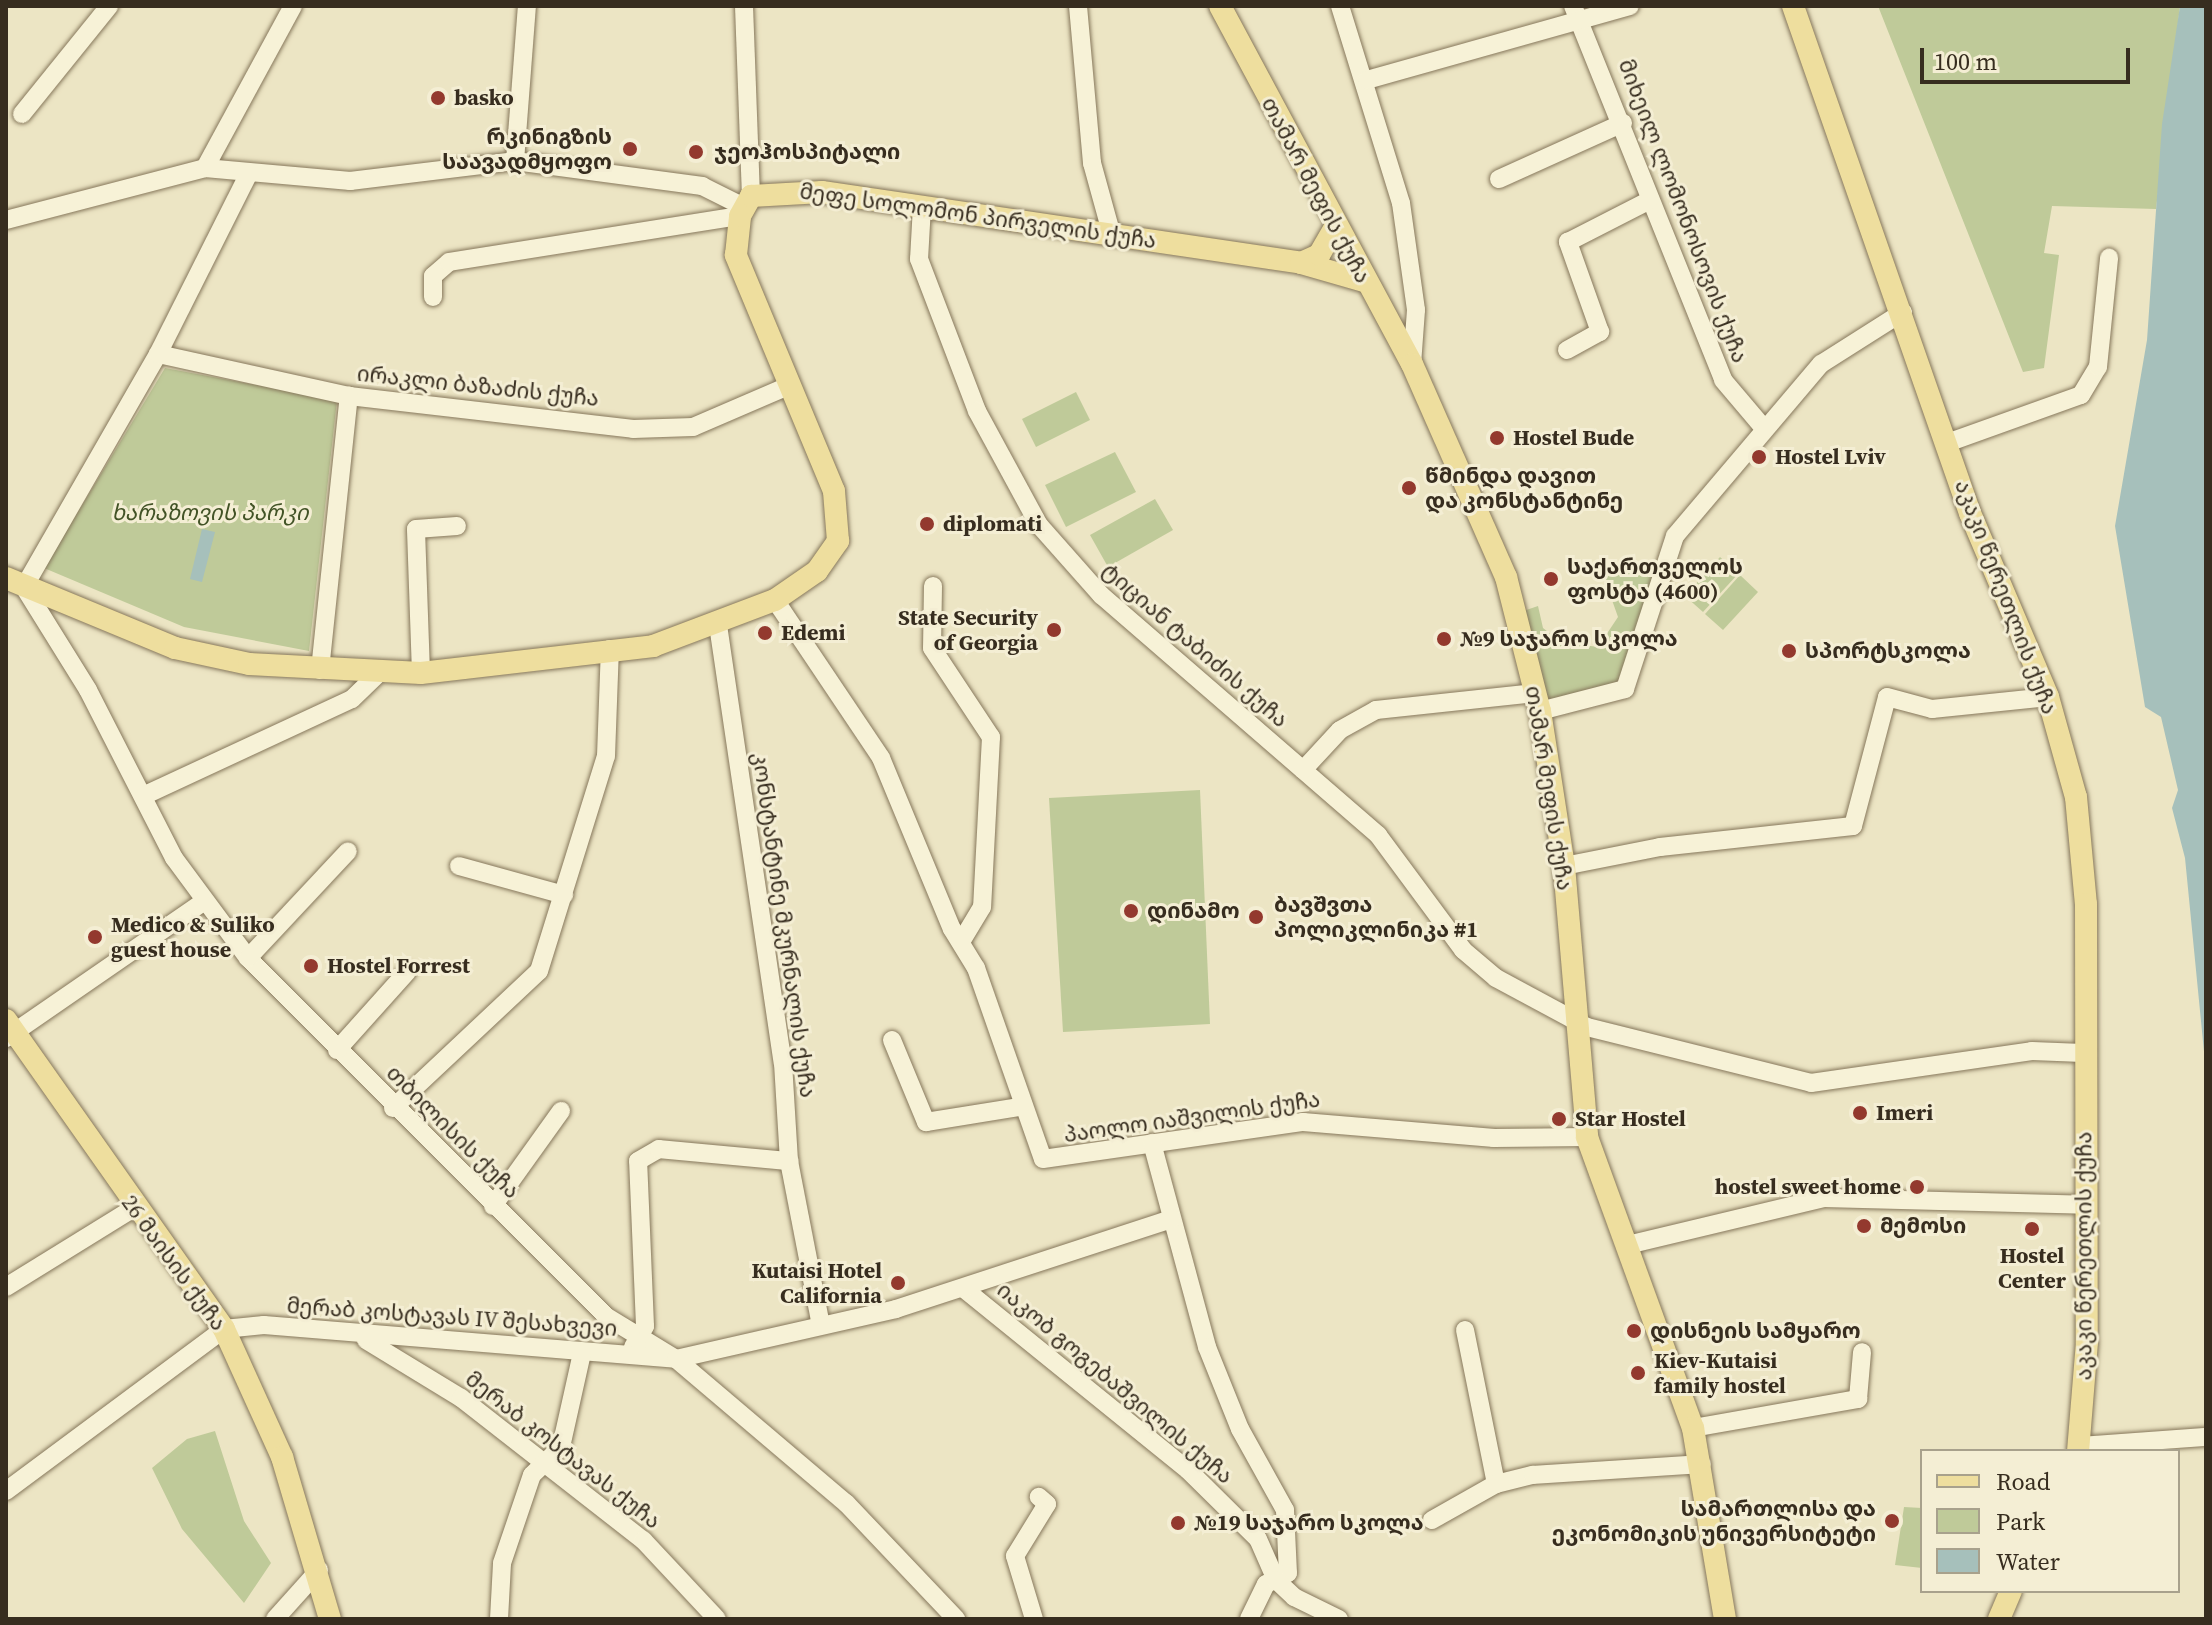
<!DOCTYPE html>
<meta charset="utf-8">
<style>
body{margin:0}
#map{position:relative;width:2212px;height:1625px;overflow:hidden;background:#ece5c4;font-family:"Source Serif 4","Noto Sans Georgian",serif}
div>[style]{position:absolute}
[style*='--x']{left:calc(var(--x)*1px);top:calc(var(--y)*1px);width:calc(var(--w)*1px);rotate:calc(var(--a)*1deg)}
.green>*{inset:0;background:#bfca99}
.water>*{inset:0;background:#a6c0bb}
.roads{filter:drop-shadow(0 0 2px #86775b) drop-shadow(0 0 2px #86775b)}
.minor>*{height:18px;margin:-9px;padding:0 9px;transform-origin:9px;border-radius:9px;background:#f7f2d7}
.major>*{height:22px;margin:-11px;padding:0 11px;transform-origin:11px;border-radius:11px;background:#eede9e}
.dots>*{width:22px;height:22px;translate:-50% -50%;box-sizing:border-box;border:4px solid #f4eed4;border-radius:50%}
span{translate:-50% -50%;white-space:nowrap;text-align:center;line-height:1.15;-webkit-text-stroke:6px #f4eed4;paint-order:stroke}
.poi-label{font-size:22px;color:#372d1f;font-weight:700}
.left{translate:0 -50%;text-align:left}
.right{translate:-100% -50%;text-align:right}
.street-label{font-size:22px;color:#372d1f}
.park-label{font-size:22px;color:#425326;font-style:italic}
.frame{position:absolute;inset:0;border:8px solid #372d1f;pointer-events:none}
.legend{position:absolute;left:1920px;top:1449px;width:260px;height:144px;box-sizing:border-box;background:#f4eed4;border:2px solid #a8a18c;margin:0;padding:10px 14px;list-style:none;font-size:24px;color:#372d1f}
.legend li{display:flex;align-items:center;gap:16px;height:40px}
.legend b{width:40px;border:2px solid #a8a18c}
.scale{position:absolute;left:1920px;top:48px;width:210px;height:36px;box-sizing:border-box;border:4px solid #372d1f;border-top:0;padding-left:10px;font-size:24px;line-height:28px;white-space:nowrap;color:#372d1f;-webkit-text-stroke:6px #f4eed4;paint-order:stroke}
</style>
<div id="map">
<div class="green">
<i style="clip-path:polygon(1878px 6px,2180px 6px,2156px 209px,2052px 206px,2044px 253px,2059px 255px,2044px 368px,2023px 372px)"></i>
<i style="clip-path:polygon(165px 368px,337px 400px,309px 651px,184px 627px,44px 568px)"></i>
<i style="clip-path:polygon(1076px 392px,1090px 420px,1036px 447px,1022px 419px)"></i>
<i style="clip-path:polygon(1115px 452px,1136px 492px,1066px 527px,1045px 485px)"></i>
<i style="clip-path:polygon(1155px 499px,1173px 530px,1108px 567px,1090px 535px)"></i>
<i style="clip-path:polygon(1720px 557px,1738px 574px,1703px 612px,1685px 596px)"></i>
<i style="clip-path:polygon(1657px 564px,1637px 657px,1611px 691px,1543px 700px,1523px 611px,1538px 606px,1543px 628px,1561px 642px,1598px 647px,1618px 617px,1602px 572px)"></i>
<i style="clip-path:polygon(1740px 575px,1758px 592px,1723px 630px,1705px 614px)"></i>
<i style="clip-path:polygon(1200px 790px,1210px 1024px,1063px 1032px,1049px 798px)"></i>
<i style="clip-path:polygon(215px 1431px,244px 1521px,271px 1563px,244px 1603px,182px 1529px,152px 1468px,187px 1439px)"></i>
<i style="clip-path:polygon(1904px 1507px,1922px 1508px,1922px 1568px,1895px 1565px)"></i>
</div>
<div class="water">
<i style="clip-path:polygon(2180px 6px,2206px 6px,2206px 1072px,2185px 858px,2172px 808px,2178px 790px,2161px 717px,2145px 707px,2115px 526px,2147px 340px,2162px 124px)"></i>
<i style="clip-path:polygon(202px 529px,215px 532px,202px 582px,190px 579px)"></i>
</div>
<div class="roads">
<div class="minor">
<i style="--x:744;--y:6;--w:190;--a:87.9"></i>
<i style="--x:1078;--y:6;--w:158;--a:84.9"></i>
<i style="--x:1092;--y:163;--w:72;--a:74.6"></i>
<i style="--x:1340;--y:6;--w:206;--a:72.8"></i>
<i style="--x:1401;--y:203;--w:108;--a:82"></i>
<i style="--x:1416;--y:310;--w:54;--a:94.2"></i>
<i style="--x:1573;--y:6;--w:403;--a:68.1"></i>
<i style="--x:1723;--y:380;--w:60;--a:49.7"></i>
<i style="--x:1367;--y:80;--w:273;--a:-15.7"></i>
<i style="--x:22;--y:114;--w:139;--a:-51.1"></i>
<i style="--x:515;--y:161;--w:155;--a:-85.6"></i>
<i style="--x:205;--y:168;--w:184;--a:-61.5"></i>
<i style="--x:248;--y:175;--w:200;--a:116.7"></i>
<i style="--x:158;--y:354;--w:269;--a:119.9"></i>
<i style="--x:24;--y:587;--w:121;--a:58.1"></i>
<i style="--x:88;--y:690;--w:189;--a:62.9"></i>
<i style="--x:174;--y:858;--w:124;--a:53.5"></i>
<i style="--x:248;--y:958;--w:508;--a:45"></i>
<i style="--x:607;--y:1317;--w:81;--a:31.3"></i>
<i style="--x:676;--y:1359;--w:223;--a:40.3"></i>
<i style="--x:846;--y:1503;--w:160;--a:46.5"></i>
<i style="--x:1499;--y:179;--w:136;--a:-24.3"></i>
<i style="--x:922;--y:206;--w:53;--a:93.2"></i>
<i style="--x:919;--y:259;--w:163;--a:69.1"></i>
<i style="--x:977;--y:411;--w:130;--a:61.5"></i>
<i style="--x:1039;--y:525;--w:94;--a:48.5"></i>
<i style="--x:1101;--y:595;--w:367;--a:40.9"></i>
<i style="--x:1378;--y:835;--w:143;--a:53.5"></i>
<i style="--x:1463;--y:950;--w:43;--a:40.3"></i>
<i style="--x:1496;--y:978;--w:103;--a:28.3"></i>
<i style="--x:1587;--y:1027;--w:231;--a:14"></i>
<i style="--x:1811;--y:1083;--w:223;--a:-8.2"></i>
<i style="--x:2032;--y:1051;--w:51;--a:2.2"></i>
<i style="--x:6;--y:220;--w:206;--a:-14.6"></i>
<i style="--x:205;--y:168;--w:146;--a:5.1"></i>
<i style="--x:350;--y:181;--w:166;--a:-6.9"></i>
<i style="--x:515;--y:161;--w:189;--a:7.6"></i>
<i style="--x:702;--y:186;--w:47;--a:26.6"></i>
<i style="--x:433;--y:297;--w:21;--a:-90"></i>
<i style="--x:433;--y:276;--w:21;--a:-41"></i>
<i style="--x:449;--y:262;--w:295;--a:-9"></i>
<i style="--x:1567;--y:350;--w:38;--a:-29"></i>
<i style="--x:1600;--y:332;--w:96;--a:-109.6"></i>
<i style="--x:1568;--y:242;--w:90;--a:-27.1"></i>
<i style="--x:158;--y:354;--w:196;--a:12.4"></i>
<i style="--x:349;--y:396;--w:286;--a:6.6"></i>
<i style="--x:633;--y:429;--w:60;--a:-1.9"></i>
<i style="--x:693;--y:427;--w:103;--a:-23.3"></i>
<i style="--x:1947;--y:443;--w:142;--a:-19.7"></i>
<i style="--x:2081;--y:395;--w:33;--a:-59"></i>
<i style="--x:2098;--y:367;--w:110;--a:-84.2"></i>
<i style="--x:933;--y:586;--w:62;--a:90.9"></i>
<i style="--x:932;--y:648;--w:107;--a:56.5"></i>
<i style="--x:991;--y:737;--w:170;--a:93"></i>
<i style="--x:982;--y:907;--w:39;--a:121"></i>
<i style="--x:775;--y:600;--w:190;--a:56.1"></i>
<i style="--x:881;--y:758;--w:185;--a:67.5"></i>
<i style="--x:952;--y:929;--w:46;--a:58.4"></i>
<i style="--x:976;--y:968;--w:202;--a:70.7"></i>
<i style="--x:1043;--y:1159;--w:263;--a:-8.1"></i>
<i style="--x:1303;--y:1122;--w:192;--a:4.8"></i>
<i style="--x:1494;--y:1138;--w:93;--a:-0.6"></i>
<i style="--x:718;--y:625;--w:443;--a:81.6"></i>
<i style="--x:783;--y:1063;--w:98;--a:86.5"></i>
<i style="--x:789;--y:1161;--w:167;--a:79"></i>
<i style="--x:320;--y:670;--w:276;--a:-84"></i>
<i style="--x:421;--y:673;--w:144;--a:-92"></i>
<i style="--x:416;--y:529;--w:41;--a:-4.2"></i>
<i style="--x:1540;--y:711;--w:88;--a:-14.5"></i>
<i style="--x:1625;--y:689;--w:161;--a:-71.9"></i>
<i style="--x:1675;--y:536;--w:226;--a:-49.7"></i>
<i style="--x:1821;--y:364;--w:97;--a:-32.4"></i>
<i style="--x:1303;--y:770;--w:54;--a:-47.2"></i>
<i style="--x:1340;--y:730;--w:41;--a:-29.1"></i>
<i style="--x:1376;--y:710;--w:160;--a:-6.1"></i>
<i style="--x:143;--y:796;--w:230;--a:-24.9"></i>
<i style="--x:352;--y:699;--w:37;--a:-44"></i>
<i style="--x:459;--y:866;--w:109;--a:15.4"></i>
<i style="--x:1564;--y:866;--w:98;--a:-11.2"></i>
<i style="--x:1660;--y:847;--w:194;--a:-6.2"></i>
<i style="--x:1853;--y:826;--w:133;--a:-75.2"></i>
<i style="--x:1887;--y:697;--w:47;--a:14.9"></i>
<i style="--x:1932;--y:709;--w:117;--a:-5.9"></i>
<i style="--x:248;--y:958;--w:146;--a:-46.9"></i>
<i style="--x:6;--y:1038;--w:238;--a:-34.6"></i>
<i style="--x:892;--y:1040;--w:89;--a:67.5"></i>
<i style="--x:926;--y:1122;--w:95;--a:-9.1"></i>
<i style="--x:337;--y:1050;--w:105;--a:-48.1"></i>
<i style="--x:393;--y:1108;--w:200;--a:-43.2"></i>
<i style="--x:539;--y:971;--w:225;--a:-72.7"></i>
<i style="--x:606;--y:756;--w:107;--a:-87.9"></i>
<i style="--x:1152;--y:1143;--w:211;--a:74.9"></i>
<i style="--x:1207;--y:1347;--w:88;--a:68.1"></i>
<i style="--x:1240;--y:1429;--w:93;--a:60.9"></i>
<i style="--x:1285;--y:1510;--w:63;--a:87.3"></i>
<i style="--x:1288;--y:1573;--w:25;--a:153"></i>
<i style="--x:1266;--y:1584;--w:39;--a:116"></i>
<i style="--x:493;--y:1206;--w:117;--a:-54.4"></i>
<i style="--x:1632;--y:1244;--w:196;--a:-13.5"></i>
<i style="--x:1823;--y:1198;--w:263;--a:1.5"></i>
<i style="--x:6;--y:1287;--w:150;--a:-31.7"></i>
<i style="--x:963;--y:1288;--w:289;--a:39"></i>
<i style="--x:1188;--y:1470;--w:98;--a:44.6"></i>
<i style="--x:1258;--y:1539;--w:45;--a:66.3"></i>
<i style="--x:1276;--y:1580;--w:25;--a:43"></i>
<i style="--x:1294;--y:1597;--w:50;--a:26.1"></i>
<i style="--x:1465;--y:1330;--w:157;--a:78.6"></i>
<i style="--x:366;--y:1340;--w:111;--a:31.4"></i>
<i style="--x:461;--y:1398;--w:231;--a:38"></i>
<i style="--x:643;--y:1540;--w:108;--a:46.9"></i>
<i style="--x:633;--y:1347;--w:24;--a:-60"></i>
<i style="--x:645;--y:1326;--w:165;--a:-92.4"></i>
<i style="--x:638;--y:1161;--w:24;--a:-30"></i>
<i style="--x:659;--y:1149;--w:131;--a:5.3"></i>
<i style="--x:1693;--y:1428;--w:168;--a:-10"></i>
<i style="--x:1858;--y:1399;--w:47;--a:-85.1"></i>
<i style="--x:2079;--y:1446;--w:127;--a:-4.1"></i>
<i style="--x:6;--y:1491;--w:272;--a:-36.6"></i>
<i style="--x:224;--y:1329;--w:40;--a:-5.7"></i>
<i style="--x:264;--y:1325;--w:413;--a:4.7"></i>
<i style="--x:676;--y:1359;--w:226;--a:-12.8"></i>
<i style="--x:896;--y:1309;--w:290;--a:-18.1"></i>
<i style="--x:1432;--y:1520;--w:73;--a:-29.4"></i>
<i style="--x:1496;--y:1484;--w:38;--a:-14"></i>
<i style="--x:1533;--y:1475;--w:169;--a:-3.7"></i>
<i style="--x:275;--y:1619;--w:66;--a:-48.1"></i>
<i style="--x:499;--y:1619;--w:56;--a:-86.9"></i>
<i style="--x:502;--y:1563;--w:93;--a:-71.2"></i>
<i style="--x:532;--y:1475;--w:40;--a:-44"></i>
<i style="--x:561;--y:1447;--w:96;--a:-77.4"></i>
<i style="--x:1034;--y:1619;--w:66;--a:-106.8"></i>
<i style="--x:1015;--y:1556;--w:61;--a:-58.4"></i>
<i style="--x:1047;--y:1504;--w:11;--a:-139"></i>
</div>
<div class="major">
<i style="--x:1220;--y:6;--w:406;--a:61.8"></i>
<i style="--x:1412;--y:364;--w:233;--a:66.2"></i>
<i style="--x:1506;--y:577;--w:138;--a:75.8"></i>
<i style="--x:1540;--y:711;--w:157;--a:81.2"></i>
<i style="--x:1564;--y:866;--w:272;--a:85.1"></i>
<i style="--x:1587;--y:1137;--w:310;--a:70"></i>
<i style="--x:1693;--y:1428;--w:194;--a:80.5"></i>
<i style="--x:1793;--y:6;--w:537;--a:70.76"></i>
<i style="--x:1970;--y:513;--w:200;--a:67"></i>
<i style="--x:2048;--y:697;--w:104;--a:74.4"></i>
<i style="--x:2076;--y:797;--w:107;--a:84.7"></i>
<i style="--x:2086;--y:904;--w:438;--a:89.9"></i>
<i style="--x:2087;--y:1342;--w:109;--a:94.7"></i>
<i style="--x:1301;--y:263;--w:66;--a:15.9"></i>
<i style="--x:6;--y:578;--w:183;--a:22.5"></i>
<i style="--x:175;--y:648;--w:76;--a:12.2"></i>
<i style="--x:249;--y:664;--w:172;--a:3"></i>
<i style="--x:421;--y:673;--w:234;--a:-6.6"></i>
<i style="--x:653;--y:646;--w:130;--a:-20.7"></i>
<i style="--x:775;--y:600;--w:51;--a:-34.6"></i>
<i style="--x:817;--y:571;--w:37;--a:-55"></i>
<i style="--x:838;--y:541;--w:50;--a:-94.6"></i>
<i style="--x:834;--y:491;--w:256;--a:-112.6"></i>
<i style="--x:736;--y:255;--w:39;--a:-84"></i>
<i style="--x:740;--y:216;--w:23;--a:-61"></i>
<i style="--x:751;--y:196;--w:71;--a:-3.2"></i>
<i style="--x:822;--y:192;--w:484;--a:8.4"></i>
<i style="--x:1301;--y:263;--w:20;--a:-24"></i>
<i style="--x:1319;--y:255;--w:32;--a:-60"></i>
<i style="--x:6;--y:1020;--w:378;--a:54.8"></i>
<i style="--x:224;--y:1329;--w:141;--a:65.6"></i>
<i style="--x:282;--y:1457;--w:169;--a:73.5"></i>
<i style="--x:1999;--y:1619;--w:30;--a:-67"></i>
</div>
</div>
<div class="dots">
<i style="left:438px;top:98px;background:#93392e"></i>
<i style="left:630px;top:149px;background:#93392e"></i>
<i style="left:696px;top:152px;background:#93392e"></i>
<i style="left:1497px;top:438px;background:#93392e"></i>
<i style="left:1759px;top:457px;background:#93392e"></i>
<i style="left:1409px;top:488px;background:#93392e"></i>
<i style="left:927px;top:524px;background:#93392e"></i>
<i style="left:1551px;top:579px;background:#93392e"></i>
<i style="left:1054px;top:630px;background:#93392e"></i>
<i style="left:765px;top:633px;background:#93392e"></i>
<i style="left:1444px;top:639px;background:#93392e"></i>
<i style="left:1789px;top:651px;background:#93392e"></i>
<i style="left:1131px;top:911px;background:#93392e"></i>
<i style="left:1256px;top:917px;background:#93392e"></i>
<i style="left:95px;top:937px;background:#93392e"></i>
<i style="left:311px;top:966px;background:#93392e"></i>
<i style="left:1860px;top:1113px;background:#93392e"></i>
<i style="left:1559px;top:1119px;background:#93392e"></i>
<i style="left:1917px;top:1187px;background:#93392e"></i>
<i style="left:1864px;top:1226px;background:#93392e"></i>
<i style="left:2032px;top:1229px;background:#93392e"></i>
<i style="left:898px;top:1283px;background:#93392e"></i>
<i style="left:1634px;top:1331px;background:#93392e"></i>
<i style="left:1638px;top:1373px;background:#93392e"></i>
<i style="left:1892px;top:1521px;background:#93392e"></i>
<i style="left:1178px;top:1523px;background:#93392e"></i>
</div>
<div class="poi-label">
<span class="left" style="left:454px;top:98px">basko</span>
<span class="right" style="left:612px;top:149px">რკინიგზის<br>საავადმყოფო</span>
<span class="left" style="left:714px;top:152px">ჯეოჰოსპიტალი</span>
<span class="left" style="left:1513px;top:438px">Hostel Bude</span>
<span class="left" style="left:1775px;top:457px">Hostel Lviv</span>
<span class="left" style="left:1425px;top:488px">წმინდა დავით<br>და კონსტანტინე</span>
<span class="left" style="left:943px;top:524px">diplomati</span>
<span class="left" style="left:1567px;top:579px">საქართველოს<br>ფოსტა (4600)</span>
<span class="right" style="left:1038px;top:630px">State Security<br>of Georgia</span>
<span class="left" style="left:781px;top:633px">Edemi</span>
<span class="left" style="left:1460px;top:639px">№9 საჯარო სკოლა</span>
<span class="left" style="left:1805px;top:651px">სპორტსკოლა</span>
<span class="left" style="left:1274px;top:917px">ბავშვთა<br>პოლიკლინიკა #1</span>
<span class="left" style="left:1147px;top:911px">დინამო</span>
<span class="left" style="left:111px;top:937px">Medico &amp; Suliko<br>guest house</span>
<span class="left" style="left:327px;top:966px">Hostel Forrest</span>
<span class="left" style="left:1876px;top:1113px">Imeri</span>
<span class="left" style="left:1575px;top:1119px">Star Hostel</span>
<span class="right" style="left:1901px;top:1187px">hostel sweet home</span>
<span class="left" style="left:1880px;top:1226px">მემოსი</span>
<span style="left:2032px;top:1268px">Hostel<br>Center</span>
<span class="right" style="left:882px;top:1283px">Kutaisi Hotel<br>California</span>
<span class="left" style="left:1650px;top:1331px">დისნეის სამყარო</span>
<span class="left" style="left:1654px;top:1373px">Kiev-Kutaisi<br>family hostel</span>
<span class="right" style="left:1876px;top:1521px">სამართლისა და<br>ეკონომიკის უნივერსიტეტი</span>
<span class="left" style="left:1194px;top:1523px">№19 საჯარო სკოლა</span>
</div>
<div class="street-label">
<span style="left:1316px;top:190px;rotate:62deg">თამარ მეფის ქუჩა</span>
<span style="left:1683px;top:211px;rotate:69deg">მიხეილ ლომონოსოვის ქუჩა</span>
<span style="left:978px;top:216px;rotate:8deg">მეფე სოლომონ პირველის ქუჩა</span>
<span style="left:478px;top:386px;rotate:6deg">ირაკლი ბაზაძის ქუჩა</span>
<span style="left:2006px;top:597px;rotate:69deg">აკაკი წერეთლის ქუჩა</span>
<span style="left:1195px;top:645px;rotate:41deg">ტიციან ტაბიძის ქუჩა</span>
<span style="left:1549px;top:788px;rotate:81deg">თამარ მეფის ქუჩა</span>
<span style="left:784px;top:925px;rotate:82deg">კონსტანტინე მკურნალის ქუჩა</span>
<span style="left:1192px;top:1117px;rotate:-8deg">პაოლო იაშვილის ქუჩა</span>
<span style="left:453px;top:1132px;rotate:45deg">თბილისის ქუჩა</span>
<span style="left:2084px;top:1256px;rotate:-90deg">აკაკი წერეთლის ქუჩა</span>
<span style="left:174px;top:1263px;rotate:54deg">26 მაისის ქუჩა</span>
<span style="left:452px;top:1317px;rotate:4deg">მერაბ კოსტავას IV შესახვევი</span>
<span style="left:1115px;top:1383px;rotate:40deg">იაკობ გოგებაშვილის ქუჩა</span>
<span style="left:563px;top:1450px;rotate:38deg">მერაბ კოსტავას ქუჩა</span>
</div>
<div class="park-label">
<span style="left:210px;top:513px">ხარაზოვის პარკი</span>
</div>
<div class="frame"></div>
<ul class="legend">
<li><b style="height:10px;background:#eede9e"></b>Road</li>
<li><b style="height:22px;background:#bfca99"></b>Park</li>
<li><b style="height:22px;background:#a6c0bb"></b>Water</li>
</ul>
<div class="scale">100 m</div>
</div>
